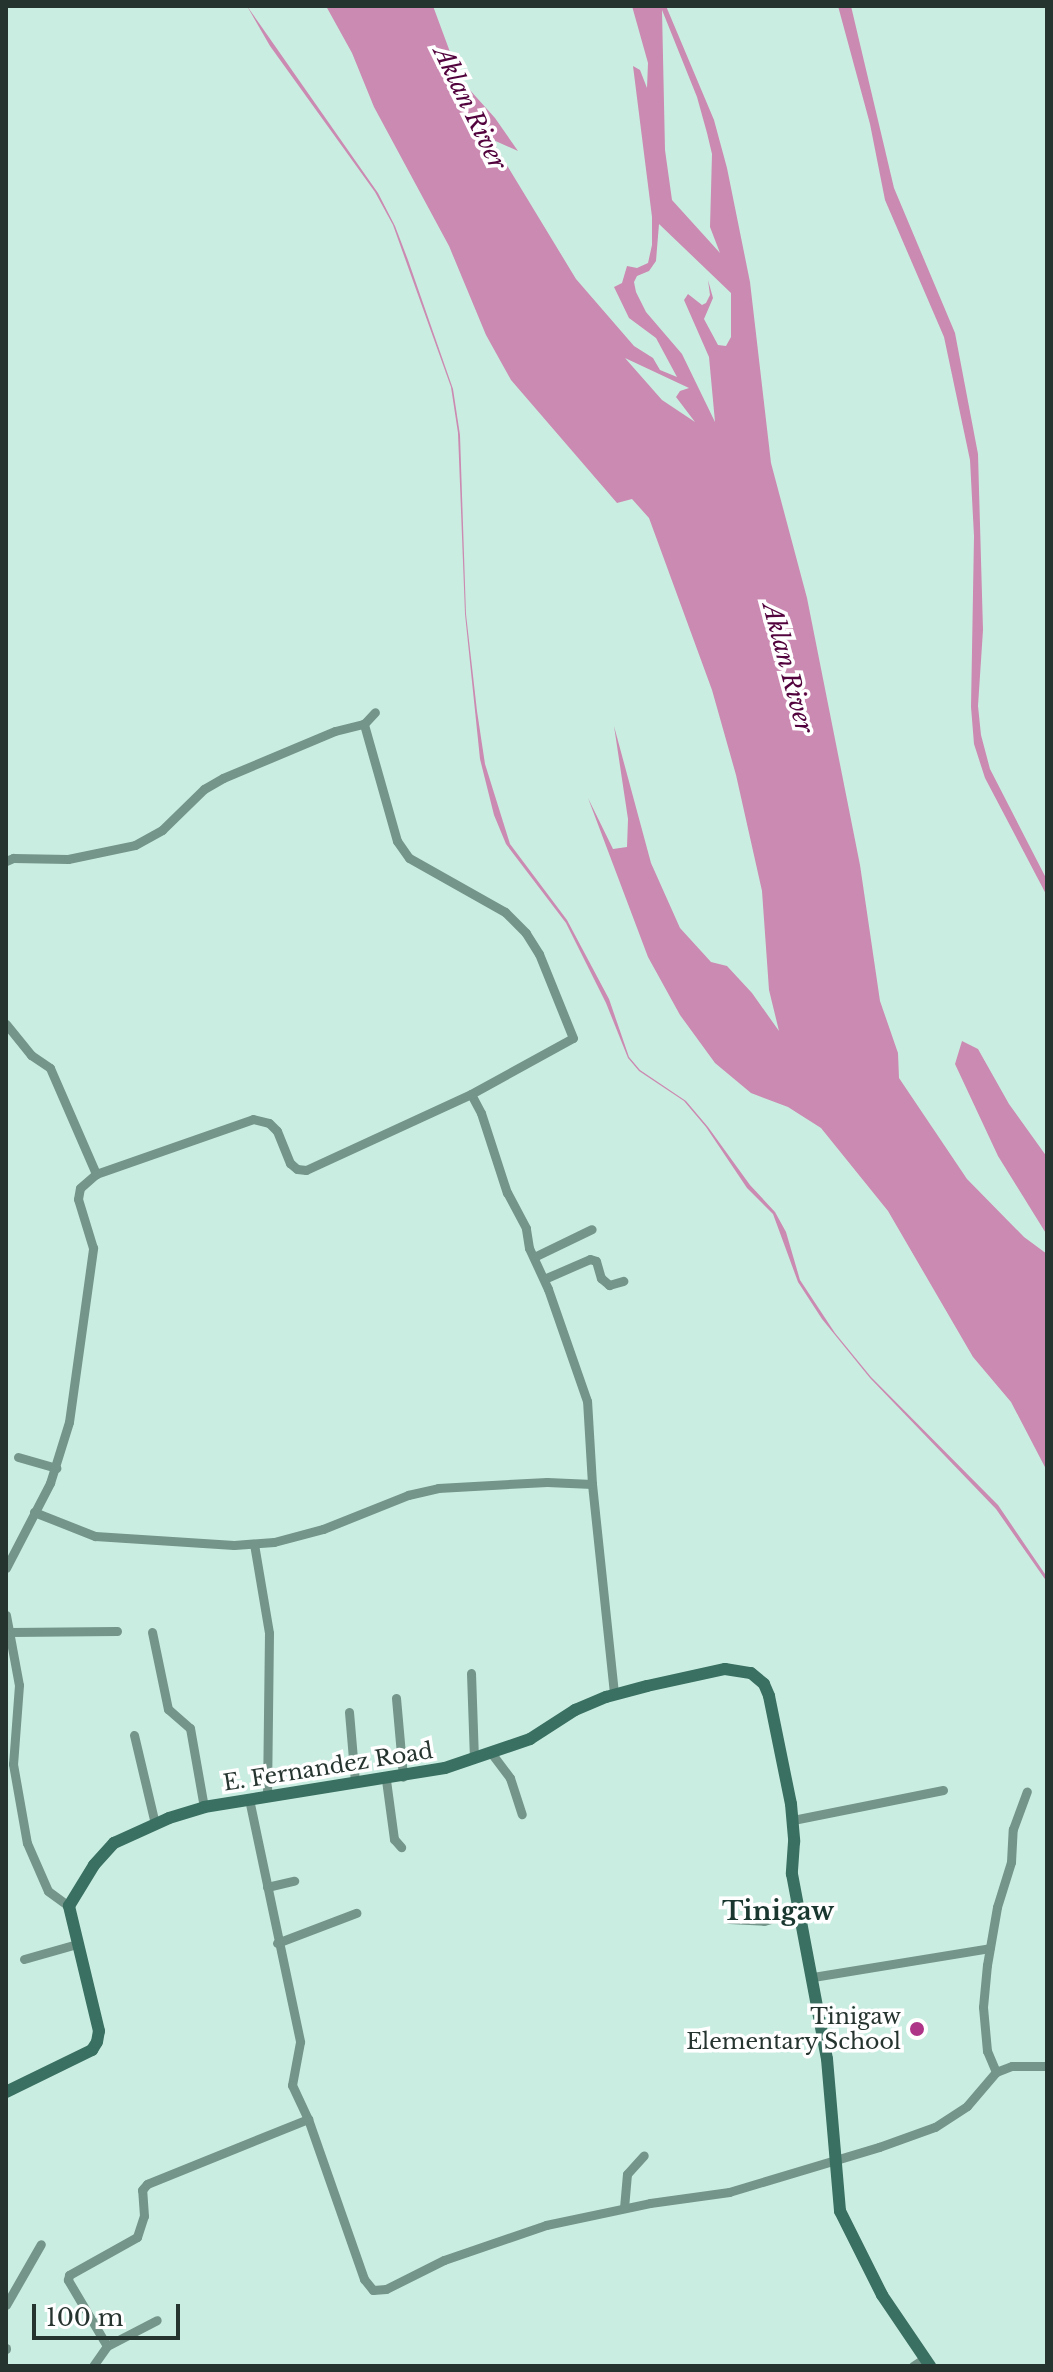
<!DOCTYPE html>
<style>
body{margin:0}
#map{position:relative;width:1053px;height:2372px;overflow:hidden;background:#caede1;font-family:"Libre Baskerville",serif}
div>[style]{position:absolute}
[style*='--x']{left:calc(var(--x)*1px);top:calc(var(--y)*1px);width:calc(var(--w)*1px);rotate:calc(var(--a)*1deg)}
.water>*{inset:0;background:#cb8ab1}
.street>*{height:9px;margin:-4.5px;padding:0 4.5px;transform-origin:4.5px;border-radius:4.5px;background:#73958a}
.secondary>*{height:12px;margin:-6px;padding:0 6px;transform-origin:6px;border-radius:6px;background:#397061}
.dots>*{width:22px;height:22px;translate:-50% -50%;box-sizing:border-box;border:4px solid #fff;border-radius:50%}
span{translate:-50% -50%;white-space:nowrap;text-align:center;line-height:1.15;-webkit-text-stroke:7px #fff;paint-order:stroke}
.street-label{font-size:22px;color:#26342f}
.poi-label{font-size:22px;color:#26342f}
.right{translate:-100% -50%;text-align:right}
.water-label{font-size:24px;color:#52023c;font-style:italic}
.quarter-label{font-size:26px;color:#19372f;font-weight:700}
.frame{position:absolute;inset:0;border:8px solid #26342f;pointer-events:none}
.scale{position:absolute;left:32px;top:2304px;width:148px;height:36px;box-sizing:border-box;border:4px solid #26342f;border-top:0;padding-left:10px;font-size:24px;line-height:28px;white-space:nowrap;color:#26342f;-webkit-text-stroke:6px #fff;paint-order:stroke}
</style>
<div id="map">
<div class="water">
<i style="clip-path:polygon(247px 6px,378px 193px,395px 226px,408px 260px,453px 389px,460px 435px,466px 614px,477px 711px,485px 764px,510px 844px,567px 920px,609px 999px,629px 1057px,640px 1070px,686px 1101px,708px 1127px,750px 1185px,775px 1212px,786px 1232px,800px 1280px,835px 1333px,871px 1377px,998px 1505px,1047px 1577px,1047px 1582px,996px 1509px,870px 1378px,822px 1319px,798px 1282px,773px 1214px,747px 1188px,706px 1127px,684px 1101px,639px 1071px,628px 1058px,606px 1003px,566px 923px,506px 844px,494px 815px,480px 759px,465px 614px,458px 433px,451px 387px,393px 225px,375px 192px,270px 46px)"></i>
<i style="clip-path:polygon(evenodd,326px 6px,433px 6px,460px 79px,495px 118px,518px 151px,491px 139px,576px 279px,634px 346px,653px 358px,660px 370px,677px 377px,656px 338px,629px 318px,614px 287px,622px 283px,627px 266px,637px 268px,648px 263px,652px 245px,652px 217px,633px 66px,640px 70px,647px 88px,648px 63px,632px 6px,666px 6px,714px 120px,727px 168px,750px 282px,771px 463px,807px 598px,860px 865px,880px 1001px,898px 1053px,899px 1078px,967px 1179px,1024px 1237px,1047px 1254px,1047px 1471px,1011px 1402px,973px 1357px,888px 1211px,821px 1128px,788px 1107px,751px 1093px,715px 1063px,680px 1015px,648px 957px,588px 798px,613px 849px,627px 847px,628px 819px,614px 726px,651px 863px,680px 928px,711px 962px,727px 966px,752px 993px,779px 1031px,769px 990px,762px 891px,736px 775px,712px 690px,649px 518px,632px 499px,617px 503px,511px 380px,486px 335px,449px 246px,374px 107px,352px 53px,326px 6px,662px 10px,697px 97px,707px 133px,712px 154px,710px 227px,720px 253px,672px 200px,665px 150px,662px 10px,326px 6px,659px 224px,731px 293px,731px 337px,726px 346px,718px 345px,704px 319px,713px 298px,708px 280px,710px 295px,706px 303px,702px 305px,688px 294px,684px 300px,709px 357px,715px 422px,682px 354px,646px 312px,636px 292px,634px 282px,637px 276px,649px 271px,656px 261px,659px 224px,326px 6px,625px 358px,689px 388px,680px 391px,676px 397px,695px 422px,662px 400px,625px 358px)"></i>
<i style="clip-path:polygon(838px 6px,851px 6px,894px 188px,955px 333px,978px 454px,983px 630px,978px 706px,981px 735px,990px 769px,1047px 880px,1047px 896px,985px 778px,974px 744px,971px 707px,974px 536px,970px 460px,944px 337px,885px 200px,870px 124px)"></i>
<i style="clip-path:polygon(962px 1041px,978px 1049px,1009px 1104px,1047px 1157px,1047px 1235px,998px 1156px,955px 1064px)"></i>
</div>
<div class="street">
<i style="--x:6;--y:861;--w:8;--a:-23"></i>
<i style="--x:13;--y:858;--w:55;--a:1"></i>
<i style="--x:68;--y:859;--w:68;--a:-11.8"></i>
<i style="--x:135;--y:845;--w:31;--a:-29"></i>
<i style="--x:162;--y:830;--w:59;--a:-44.3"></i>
<i style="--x:204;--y:789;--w:22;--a:-30"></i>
<i style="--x:223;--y:778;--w:121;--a:-22.8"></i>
<i style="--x:335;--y:731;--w:30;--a:-14"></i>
<i style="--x:364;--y:724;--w:16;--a:-47"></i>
<i style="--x:6;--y:1024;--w:40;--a:51"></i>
<i style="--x:31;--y:1055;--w:23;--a:34"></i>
<i style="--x:50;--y:1068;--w:116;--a:66.5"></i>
<i style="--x:534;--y:1257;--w:64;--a:-25.8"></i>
<i style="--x:544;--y:1279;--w:50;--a:-23.5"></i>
<i style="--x:590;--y:1259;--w:6;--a:18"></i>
<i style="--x:596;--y:1261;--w:18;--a:74"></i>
<i style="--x:601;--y:1278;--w:11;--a:41"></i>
<i style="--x:609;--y:1285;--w:15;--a:-16"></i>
<i style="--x:18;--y:1457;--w:40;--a:16"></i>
<i style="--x:592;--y:1484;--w:211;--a:84"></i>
<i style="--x:34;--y:1512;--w:66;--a:21.5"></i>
<i style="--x:95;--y:1536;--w:139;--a:3.7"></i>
<i style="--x:234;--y:1545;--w:40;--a:-4.3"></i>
<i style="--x:274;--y:1542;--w:51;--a:-14.9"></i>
<i style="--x:323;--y:1529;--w:92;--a:-21.8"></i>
<i style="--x:408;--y:1495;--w:31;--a:-13"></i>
<i style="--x:438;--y:1488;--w:109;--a:-3.2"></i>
<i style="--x:547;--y:1482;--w:45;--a:2.5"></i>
<i style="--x:592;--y:1484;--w:83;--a:-93.4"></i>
<i style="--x:587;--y:1401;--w:119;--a:-109.2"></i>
<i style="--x:548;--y:1289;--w:45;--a:-114.9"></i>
<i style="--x:529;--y:1248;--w:20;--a:-99"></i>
<i style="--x:526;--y:1228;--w:40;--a:-118"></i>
<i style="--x:507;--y:1193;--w:84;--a:-108"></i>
<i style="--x:481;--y:1113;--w:21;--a:-118"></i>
<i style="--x:254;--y:1544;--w:90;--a:80.4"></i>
<i style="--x:269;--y:1633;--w:162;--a:90.7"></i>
<i style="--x:6;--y:1568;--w:96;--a:-62.6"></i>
<i style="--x:50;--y:1483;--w:64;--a:-72.7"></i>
<i style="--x:69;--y:1422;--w:176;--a:-82.1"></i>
<i style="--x:93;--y:1248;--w:51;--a:-107"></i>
<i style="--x:78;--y:1199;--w:11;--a:-80"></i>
<i style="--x:80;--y:1188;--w:21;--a:-41"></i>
<i style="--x:96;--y:1174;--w:166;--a:-19.3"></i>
<i style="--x:253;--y:1119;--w:16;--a:14"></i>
<i style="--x:269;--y:1123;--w:11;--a:45"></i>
<i style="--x:277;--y:1131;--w:35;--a:68"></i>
<i style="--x:290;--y:1163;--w:9;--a:41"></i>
<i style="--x:297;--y:1169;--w:9;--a:6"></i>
<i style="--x:306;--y:1170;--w:182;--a:-24.7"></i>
<i style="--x:471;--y:1094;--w:116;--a:-28.8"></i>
<i style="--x:573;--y:1038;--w:91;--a:-112"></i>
<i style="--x:539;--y:954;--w:25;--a:-122"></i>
<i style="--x:526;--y:933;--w:30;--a:-135"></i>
<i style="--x:505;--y:912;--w:110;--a:-150.6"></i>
<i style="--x:409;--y:858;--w:21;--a:-125"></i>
<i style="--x:397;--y:841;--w:122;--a:-105.8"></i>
<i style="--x:6;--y:1615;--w:71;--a:79.5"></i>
<i style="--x:19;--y:1685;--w:79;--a:94.3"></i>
<i style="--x:13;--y:1764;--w:80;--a:80"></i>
<i style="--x:27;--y:1843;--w:52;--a:66.4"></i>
<i style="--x:48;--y:1891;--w:26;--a:36"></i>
<i style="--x:10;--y:1632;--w:107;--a:-0.5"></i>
<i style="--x:152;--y:1632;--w:79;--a:78.3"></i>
<i style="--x:168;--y:1709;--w:29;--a:41"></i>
<i style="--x:190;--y:1728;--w:80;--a:80"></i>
<i style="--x:471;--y:1673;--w:84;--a:88"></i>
<i style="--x:396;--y:1698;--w:79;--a:84.9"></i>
<i style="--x:349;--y:1712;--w:70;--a:85.1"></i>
<i style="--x:134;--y:1735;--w:91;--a:76.7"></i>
<i style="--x:492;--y:1754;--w:30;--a:53"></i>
<i style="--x:510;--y:1778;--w:38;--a:72"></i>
<i style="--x:386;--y:1780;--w:60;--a:82.3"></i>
<i style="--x:394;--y:1839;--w:11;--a:49"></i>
<i style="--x:249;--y:1799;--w:248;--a:78.1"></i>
<i style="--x:300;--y:2042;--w:44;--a:100.5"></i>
<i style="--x:292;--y:2085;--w:38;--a:65"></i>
<i style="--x:308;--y:2119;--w:170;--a:70.7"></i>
<i style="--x:364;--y:2279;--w:14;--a:51"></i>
<i style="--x:373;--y:2290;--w:13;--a:-4"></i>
<i style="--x:386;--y:2289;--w:65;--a:-26.6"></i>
<i style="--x:444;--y:2260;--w:108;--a:-18.9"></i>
<i style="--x:546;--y:2225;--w:106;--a:-11.9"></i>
<i style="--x:650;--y:2203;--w:80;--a:-7.9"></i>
<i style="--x:729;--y:2192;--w:157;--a:-16.7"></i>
<i style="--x:879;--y:2147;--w:59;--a:-19.7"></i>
<i style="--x:935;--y:2127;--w:38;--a:-33"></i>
<i style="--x:967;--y:2106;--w:45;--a:-49.5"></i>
<i style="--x:996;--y:2072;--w:17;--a:-21"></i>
<i style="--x:1012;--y:2066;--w:35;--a:0"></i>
<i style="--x:793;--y:1820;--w:153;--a:-11.3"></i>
<i style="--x:267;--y:1887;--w:28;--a:-13"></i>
<i style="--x:729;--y:1919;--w:35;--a:3"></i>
<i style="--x:764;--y:1921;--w:35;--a:-16"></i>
<i style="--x:277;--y:1943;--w:85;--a:-20.8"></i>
<i style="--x:24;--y:1959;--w:55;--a:-15.8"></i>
<i style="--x:813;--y:1977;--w:179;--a:-9.3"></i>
<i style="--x:996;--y:2072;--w:23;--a:-113"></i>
<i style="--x:987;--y:2051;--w:44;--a:-95.2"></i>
<i style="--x:983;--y:2007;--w:42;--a:-84.6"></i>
<i style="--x:987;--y:1965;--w:59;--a:-80.2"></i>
<i style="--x:997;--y:1907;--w:47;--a:-72.7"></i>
<i style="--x:1011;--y:1862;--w:33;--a:-87"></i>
<i style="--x:1013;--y:1829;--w:40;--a:-69.8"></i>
<i style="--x:624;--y:2208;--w:34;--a:-85"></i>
<i style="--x:627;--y:2174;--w:25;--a:-48"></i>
<i style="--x:6;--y:2305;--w:70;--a:-60.2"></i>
<i style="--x:107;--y:2346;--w:77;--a:-120.6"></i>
<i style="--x:68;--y:2280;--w:5;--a:-79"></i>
<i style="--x:69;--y:2275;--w:78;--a:-29.2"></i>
<i style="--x:137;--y:2237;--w:22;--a:-72"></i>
<i style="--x:144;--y:2216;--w:26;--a:-94"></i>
<i style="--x:142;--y:2190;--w:8;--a:-50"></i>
<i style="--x:147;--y:2184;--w:174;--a:-22"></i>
<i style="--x:6;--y:2349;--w:1;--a:-90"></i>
<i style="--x:93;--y:2366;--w:24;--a:-55"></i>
<i style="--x:107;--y:2346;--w:56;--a:-27.5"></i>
<i style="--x:913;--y:2366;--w:14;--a:-34"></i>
</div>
<div class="secondary">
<i style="--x:6;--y:2092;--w:96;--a:-26"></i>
<i style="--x:92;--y:2050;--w:9;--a:-58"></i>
<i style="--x:97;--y:2042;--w:11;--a:-80"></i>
<i style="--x:99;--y:2031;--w:129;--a:-103.5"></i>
<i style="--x:69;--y:1906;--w:48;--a:-58.6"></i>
<i style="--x:94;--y:1865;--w:30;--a:-48"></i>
<i style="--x:114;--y:1843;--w:60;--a:-24.4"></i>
<i style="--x:169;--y:1818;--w:37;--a:-17"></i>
<i style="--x:204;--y:1807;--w:244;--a:-9.2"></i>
<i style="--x:445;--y:1768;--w:90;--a:-18.8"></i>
<i style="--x:530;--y:1739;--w:54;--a:-32.8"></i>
<i style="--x:575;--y:1710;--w:34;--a:-23"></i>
<i style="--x:606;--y:1697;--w:42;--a:-15"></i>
<i style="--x:647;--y:1686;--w:80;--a:-12.3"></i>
<i style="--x:725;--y:1669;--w:26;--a:9"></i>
<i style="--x:751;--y:1673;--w:17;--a:40"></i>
<i style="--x:764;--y:1684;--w:13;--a:67"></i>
<i style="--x:769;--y:1696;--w:110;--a:78.5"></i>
<i style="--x:791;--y:1804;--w:38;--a:85"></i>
<i style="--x:794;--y:1842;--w:32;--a:94"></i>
<i style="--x:792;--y:1874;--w:188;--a:79.3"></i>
<i style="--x:827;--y:2059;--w:153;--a:85.1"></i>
<i style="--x:840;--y:2211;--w:94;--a:63.4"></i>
<i style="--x:882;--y:2295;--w:86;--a:55.9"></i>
</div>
<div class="dots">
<i style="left:917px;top:2029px;background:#ae3487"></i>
</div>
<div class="street-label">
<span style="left:328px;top:1767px;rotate:-9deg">E. Fernandez Road</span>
</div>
<div class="poi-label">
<span class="right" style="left:901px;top:2029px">Tinigaw<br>Elementary School</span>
</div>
<div class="water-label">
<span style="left:470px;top:108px;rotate:64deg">Aklan River</span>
<span style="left:788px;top:668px;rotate:75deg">Aklan River</span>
</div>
<div class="quarter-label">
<span style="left:778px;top:1912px">Tinigaw</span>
</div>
<div class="frame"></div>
<div class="scale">100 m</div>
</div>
